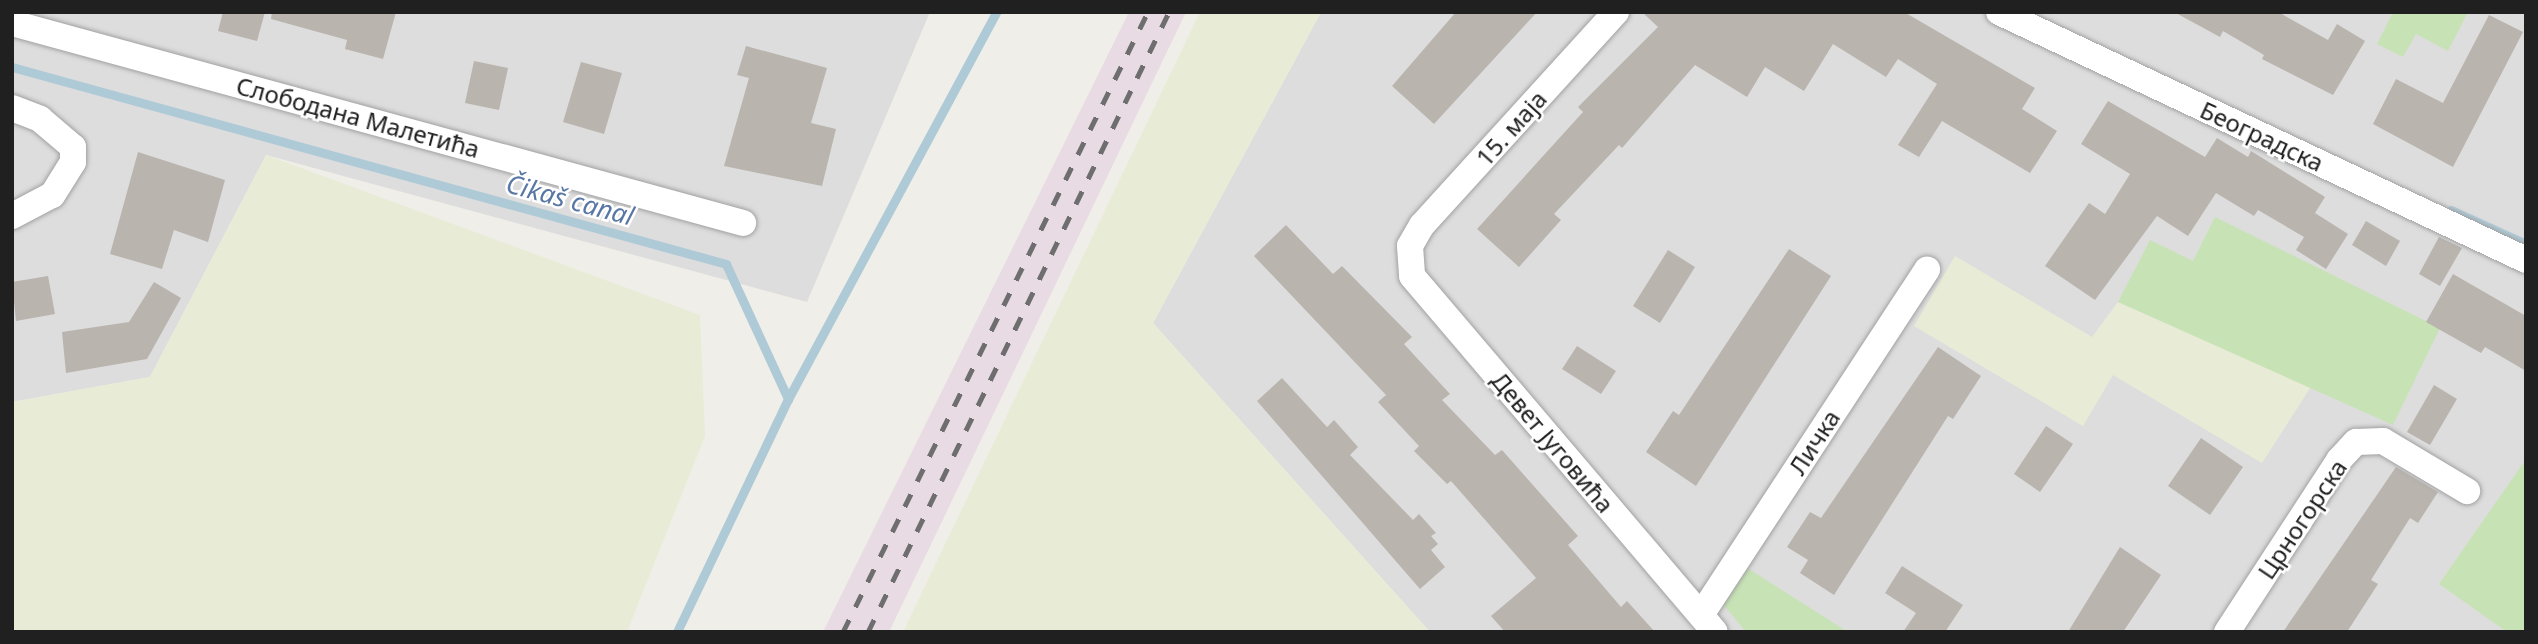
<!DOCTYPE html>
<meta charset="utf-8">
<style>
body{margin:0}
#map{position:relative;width:2538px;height:644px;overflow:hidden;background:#efeee8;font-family:"Noto Sans",sans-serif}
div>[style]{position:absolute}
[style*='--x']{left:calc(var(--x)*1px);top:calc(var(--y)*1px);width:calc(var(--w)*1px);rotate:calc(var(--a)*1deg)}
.residential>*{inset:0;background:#dedddd}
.industrial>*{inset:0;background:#e8dbe4}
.farmland>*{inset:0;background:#e8ecd6}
.grass>*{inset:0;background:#c7e3b5}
.stream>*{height:9px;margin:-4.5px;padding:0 4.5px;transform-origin:4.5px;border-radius:4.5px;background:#aecad7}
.building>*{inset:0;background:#b9b4ae}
.roads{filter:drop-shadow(0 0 2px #a1a1a1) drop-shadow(0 0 2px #a1a1a1)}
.street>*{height:26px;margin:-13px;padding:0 13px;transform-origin:13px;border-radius:13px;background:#fff}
.rail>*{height:5px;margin-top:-2.5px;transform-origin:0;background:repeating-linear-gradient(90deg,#6e6e6e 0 14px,transparent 0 28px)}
span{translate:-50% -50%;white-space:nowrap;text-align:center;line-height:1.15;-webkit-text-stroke:5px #fff;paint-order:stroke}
.street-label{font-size:24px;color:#202020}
.water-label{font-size:26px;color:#5877a4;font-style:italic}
.frame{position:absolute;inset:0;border:14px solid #202020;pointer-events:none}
</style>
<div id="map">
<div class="residential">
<i style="clip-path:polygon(12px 12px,930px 12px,807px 302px,266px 155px,150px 377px,12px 402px)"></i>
<i style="clip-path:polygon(1321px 12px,2526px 12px,2526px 632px,1430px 632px,1153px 323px)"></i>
</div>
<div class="industrial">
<i style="clip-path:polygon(1129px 12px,1186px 12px,889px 632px,823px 632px)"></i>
</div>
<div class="farmland">
<i style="clip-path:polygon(1200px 12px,1321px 12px,1153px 323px,1430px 632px,903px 632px)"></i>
<i style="clip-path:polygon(266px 155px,700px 315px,705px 436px,627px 632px,12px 632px,12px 402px,150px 377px)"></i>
<i style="clip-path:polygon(1955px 256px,2092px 337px,2118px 302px,2312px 385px,2262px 463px,2113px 375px,2083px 426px,1914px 326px)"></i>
</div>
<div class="grass">
<i style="clip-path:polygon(2393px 12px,2468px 12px,2448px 51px,2416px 34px,2403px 57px,2377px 44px)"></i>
<i style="clip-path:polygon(2215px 217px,2440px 328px,2393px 425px,2118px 302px,2150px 240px,2193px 261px)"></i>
<i style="clip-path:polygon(2526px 459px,2526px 632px,2507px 632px,2439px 584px)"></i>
<i style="clip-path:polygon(1744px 566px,1848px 632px,1746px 632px,1722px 603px)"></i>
</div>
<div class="stream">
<i style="--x:12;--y:67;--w:741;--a:15.42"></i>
<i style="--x:726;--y:264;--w:149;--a:65.3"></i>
<i style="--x:788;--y:399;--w:258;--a:115.5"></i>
<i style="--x:2451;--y:210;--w:82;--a:24.4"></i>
<i style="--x:788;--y:399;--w:439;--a:-61.7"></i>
</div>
<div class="building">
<i style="clip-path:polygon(223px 12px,265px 12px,257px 41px,218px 31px)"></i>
<i style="clip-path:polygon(272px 12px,396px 12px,383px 59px,345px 49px,347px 40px,271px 19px)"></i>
<i style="clip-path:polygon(1456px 12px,1537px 12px,1434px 124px,1392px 86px)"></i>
<i style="clip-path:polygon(1642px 12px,1904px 12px,2035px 88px,2022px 109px,2057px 131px,2030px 173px,1942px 121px,1919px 157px,1898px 145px,1937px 84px,1898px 59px,1886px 77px,1833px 44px,1804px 91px,1765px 67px,1747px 97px,1695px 65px,1622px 148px,1619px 145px,1554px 214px,1561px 220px,1519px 267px,1477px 229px,1583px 112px,1578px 107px,1658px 27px)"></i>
<i style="clip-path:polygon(2174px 12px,2278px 12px,2328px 40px,2337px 24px,2365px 41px,2333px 95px,2262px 59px,2264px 55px,2223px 31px,2220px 37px)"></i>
<i style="clip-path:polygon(2489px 15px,2523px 32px,2453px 167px,2373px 124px,2396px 79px,2443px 103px)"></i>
<i style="clip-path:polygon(746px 46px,827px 68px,811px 123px,836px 129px,822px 186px,724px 166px,749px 78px,737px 75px)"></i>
<i style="clip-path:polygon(474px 61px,508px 68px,499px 110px,465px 103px)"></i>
<i style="clip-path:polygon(581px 62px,622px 73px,604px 134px,563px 122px)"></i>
<i style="clip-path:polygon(2108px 101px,2205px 157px,2217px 138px,2248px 157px,2251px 151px,2325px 197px,2315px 213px,2348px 234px,2326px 269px,2296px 250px,2304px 237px,2258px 210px,2254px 216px,2216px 193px,2188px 236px,2157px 216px,2095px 300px,2045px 266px,2089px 203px,2105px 214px,2130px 174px,2081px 144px)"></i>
<i style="clip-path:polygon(138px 152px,225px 180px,208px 242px,174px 230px,162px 269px,110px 254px)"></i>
<i style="clip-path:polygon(2366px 221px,2400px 241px,2386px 266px,2352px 245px)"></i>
<i style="clip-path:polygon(1286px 225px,1333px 274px,1342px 266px,1412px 337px,1404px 344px,1450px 394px,1442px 400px,1495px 455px,1502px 450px,1578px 536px,1568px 545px,1621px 607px,1627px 601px,1655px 632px,1505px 632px,1491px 616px,1536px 578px,1451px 481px,1447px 484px,1414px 451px,1419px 446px,1378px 402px,1386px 395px,1254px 256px)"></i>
<i style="clip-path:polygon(2439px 237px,2462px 248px,2440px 286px,2419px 274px)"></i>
<i style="clip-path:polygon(1789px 249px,1831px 276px,1696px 486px,1646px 452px,1673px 411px,1679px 415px)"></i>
<i style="clip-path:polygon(1668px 250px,1695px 267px,1660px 323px,1633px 306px)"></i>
<i style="clip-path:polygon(2453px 274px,2526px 316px,2526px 371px,2485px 347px,2481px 353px,2426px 322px)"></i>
<i style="clip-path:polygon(48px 276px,55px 314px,16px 321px,12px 282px)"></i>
<i style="clip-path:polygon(154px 282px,181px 298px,147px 359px,66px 373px,62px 332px,129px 322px)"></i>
<i style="clip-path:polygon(1577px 346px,1616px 371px,1601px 394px,1562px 369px)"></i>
<i style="clip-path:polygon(1938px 347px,1981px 376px,1953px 419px,1948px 416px,1834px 595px,1800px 573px,1808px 560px,1787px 547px,1810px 512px,1821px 518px)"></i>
<i style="clip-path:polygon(1282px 378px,1327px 427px,1334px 420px,1358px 447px,1350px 455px,1413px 520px,1419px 514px,1436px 533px,1431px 536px,1438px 544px,1431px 550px,1445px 567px,1420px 589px,1257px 401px)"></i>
<i style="clip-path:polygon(2434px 385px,2457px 399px,2430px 445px,2407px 432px)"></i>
<i style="clip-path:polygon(2046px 426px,2073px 444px,2040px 492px,2014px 474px)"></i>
<i style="clip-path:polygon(2201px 438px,2243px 467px,2210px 515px,2168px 486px)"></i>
<i style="clip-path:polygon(2396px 467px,2438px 492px,2418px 523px,2410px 518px,2371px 580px,2378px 584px,2347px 632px,2283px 632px)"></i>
<i style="clip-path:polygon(2120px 547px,2161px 575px,2123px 632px,2068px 632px)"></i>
<i style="clip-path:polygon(1902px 566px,1963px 605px,1945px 632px,1903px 632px,1916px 613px,1885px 593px)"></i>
</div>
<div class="roads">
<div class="street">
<i style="--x:1616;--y:12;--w:288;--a:132.3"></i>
<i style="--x:1422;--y:225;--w:24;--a:120"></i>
<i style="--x:1410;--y:246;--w:30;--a:86"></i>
<i style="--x:1412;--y:276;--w:467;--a:49.6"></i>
<i style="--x:1999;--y:12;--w:582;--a:25.2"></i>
<i style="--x:12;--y:23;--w:758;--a:15.3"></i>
<i style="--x:12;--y:108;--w:30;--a:21"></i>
<i style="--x:40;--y:119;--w:43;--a:40.3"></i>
<i style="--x:73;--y:147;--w:15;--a:90"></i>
<i style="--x:73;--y:162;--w:39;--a:122"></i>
<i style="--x:52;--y:195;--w:45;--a:152.3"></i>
<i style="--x:1701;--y:615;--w:413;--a:-56.8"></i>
<i style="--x:2227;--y:632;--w:205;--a:-56.9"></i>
<i style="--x:2339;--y:460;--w:25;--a:-47"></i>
<i style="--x:2356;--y:442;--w:27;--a:-2"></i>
<i style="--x:2383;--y:441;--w:98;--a:30.8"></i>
</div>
</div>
<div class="rail">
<i style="--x:843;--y:632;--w:691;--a:-63.81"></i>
<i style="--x:868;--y:632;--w:689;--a:-64.1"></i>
</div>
<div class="street-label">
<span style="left:358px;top:117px;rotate:15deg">Слободана Малетића</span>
<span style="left:1511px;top:128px;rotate:-48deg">15. маја</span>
<span style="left:2262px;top:136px;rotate:25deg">Београдска</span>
<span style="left:1553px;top:442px;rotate:50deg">Девет Југовића</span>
<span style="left:1814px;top:442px;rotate:-57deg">Личка</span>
<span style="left:2302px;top:519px;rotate:-56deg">Црногорска</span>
</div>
<div class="water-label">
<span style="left:570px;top:200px;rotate:15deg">Čikaš canal</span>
</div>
<div class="frame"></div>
</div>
